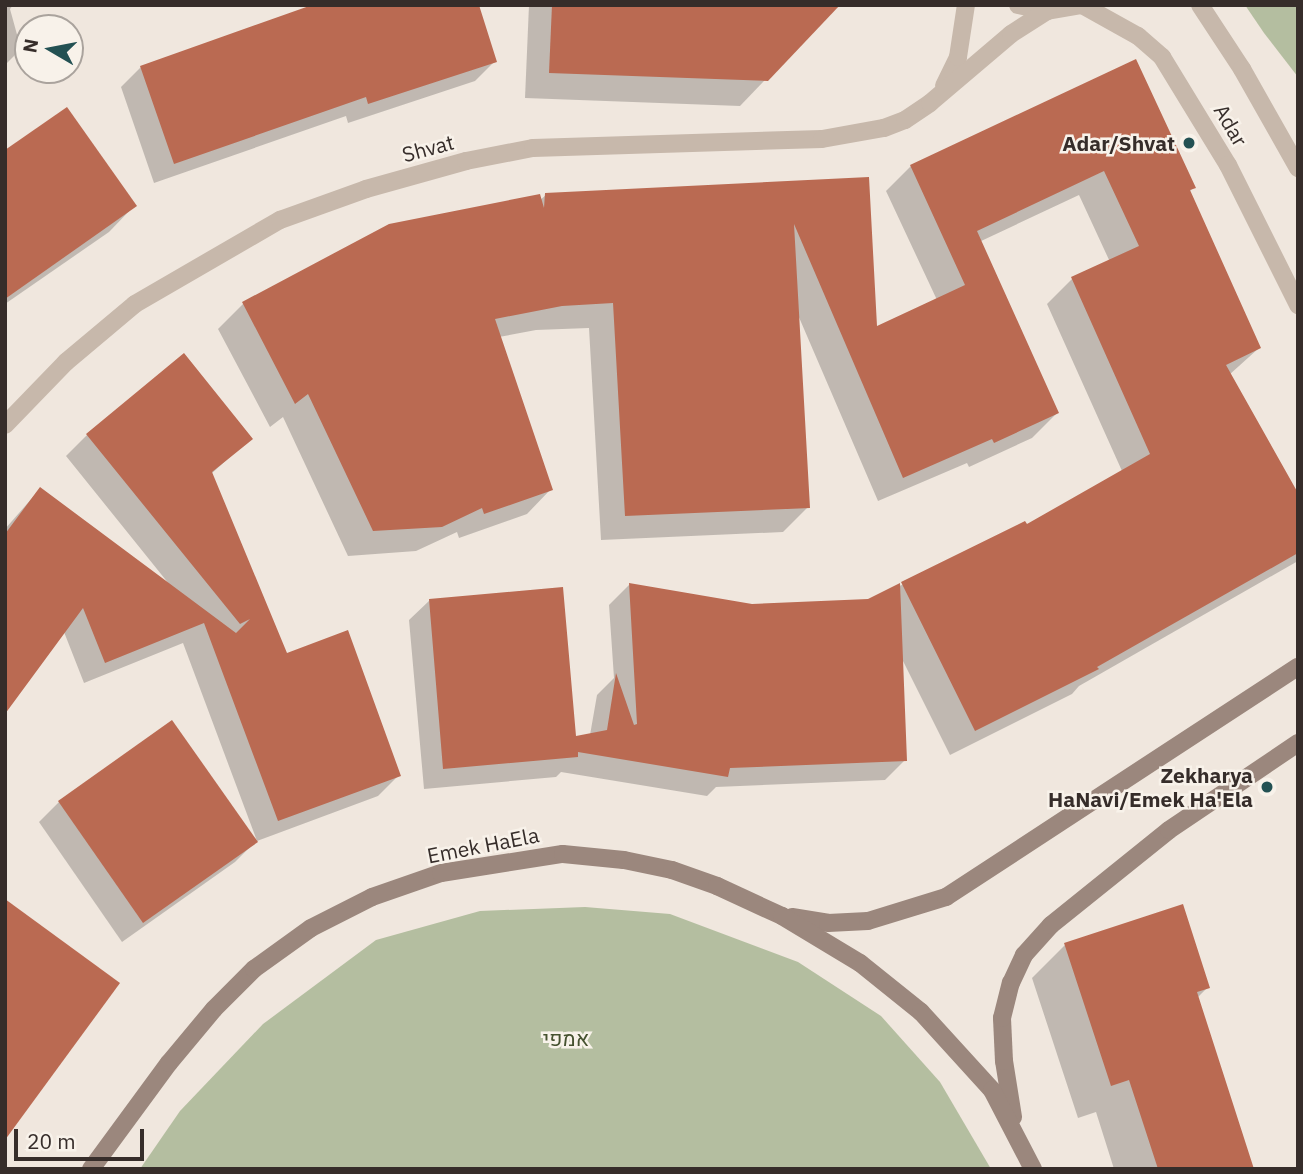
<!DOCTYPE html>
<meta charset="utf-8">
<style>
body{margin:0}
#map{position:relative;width:1303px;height:1174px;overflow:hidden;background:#f0e7de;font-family:"IBM Plex Sans",Heebo,sans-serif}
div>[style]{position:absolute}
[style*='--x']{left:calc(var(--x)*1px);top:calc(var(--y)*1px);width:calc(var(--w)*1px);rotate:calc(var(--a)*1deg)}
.green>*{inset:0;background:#b4bea0}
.shadow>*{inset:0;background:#0003}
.building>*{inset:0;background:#ba6a52}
.street>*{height:18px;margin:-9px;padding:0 9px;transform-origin:9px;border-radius:9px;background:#c7b8ab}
.secondary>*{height:18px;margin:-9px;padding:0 9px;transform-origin:9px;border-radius:9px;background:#9b877d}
.dots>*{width:19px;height:19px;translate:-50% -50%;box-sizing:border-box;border:4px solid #f8f2ea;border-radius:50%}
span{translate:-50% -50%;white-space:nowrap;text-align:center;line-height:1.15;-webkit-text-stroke:5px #f8f2ea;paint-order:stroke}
.street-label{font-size:21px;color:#362d2a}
.poi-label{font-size:21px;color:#362d2a;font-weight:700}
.right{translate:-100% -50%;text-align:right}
.park-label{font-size:21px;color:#465230}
.frame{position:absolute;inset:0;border:7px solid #362d2a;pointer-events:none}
.north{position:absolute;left:14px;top:14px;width:70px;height:70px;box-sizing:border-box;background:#f8f2ea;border:2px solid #aaa39d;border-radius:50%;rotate:280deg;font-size:19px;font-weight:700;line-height:28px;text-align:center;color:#362d2a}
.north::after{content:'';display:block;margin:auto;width:24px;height:32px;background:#235153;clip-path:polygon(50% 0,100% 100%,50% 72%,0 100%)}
.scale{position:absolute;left:14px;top:1129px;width:130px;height:32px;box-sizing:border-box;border:4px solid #362d2a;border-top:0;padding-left:9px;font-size:21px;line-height:24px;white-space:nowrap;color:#362d2a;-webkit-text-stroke:5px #f8f2ea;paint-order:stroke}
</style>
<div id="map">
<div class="green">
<i style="clip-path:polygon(1245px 5px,1298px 5px,1298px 77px,1264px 33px)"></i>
<i style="clip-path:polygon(585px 907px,670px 914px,798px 962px,881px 1016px,940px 1082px,991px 1169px,140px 1169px,180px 1111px,263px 1024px,376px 940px,480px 911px)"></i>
</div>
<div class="shadow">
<i style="clip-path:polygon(5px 5px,13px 5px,10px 9px,21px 49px,5px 65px)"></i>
<i style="clip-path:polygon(837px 5px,740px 106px,525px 98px,529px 5px)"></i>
<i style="clip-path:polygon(495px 61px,475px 81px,348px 123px,346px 116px,154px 183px,121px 87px,141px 67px)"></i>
<i style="clip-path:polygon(1136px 61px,1194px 187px,1189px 192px,1259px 348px,1229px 375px,1298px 497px,1298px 561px,1079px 686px,1072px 694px,950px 755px,901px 657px,905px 760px,885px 780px,716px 787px,707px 796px,561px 772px,556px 777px,424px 789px,409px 620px,430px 600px,575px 738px,590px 735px,597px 695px,614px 678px,609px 605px,629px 585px,752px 606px,868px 601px,1026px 526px,1122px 471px,1047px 304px,1072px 279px,1110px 262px,1079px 195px,979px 242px,1057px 413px,1032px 438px,969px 467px,967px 463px,878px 501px,798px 315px,808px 507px,783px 532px,601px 540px,589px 328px,536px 330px,499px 337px,551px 489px,527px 514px,459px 538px,457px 532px,416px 551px,348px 556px,283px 417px,270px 427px,218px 329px,243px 304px,540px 200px,546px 195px,868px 179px,875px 329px,937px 300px,886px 191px,911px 166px)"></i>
<i style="clip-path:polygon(5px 152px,134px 206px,109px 232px,5px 304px)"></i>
<i style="clip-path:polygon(87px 435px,250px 439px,211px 474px,286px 656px,399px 775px,378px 796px,257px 841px,183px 643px,84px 683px,64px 632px,5px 711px,5px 529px,40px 489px,169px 584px,66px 456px)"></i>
<i style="clip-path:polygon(59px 802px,255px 842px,235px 862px,122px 942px,39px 822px)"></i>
<i style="clip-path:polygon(1065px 945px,1208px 987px,1197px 998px,1252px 1169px,1114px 1169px,1096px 1112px,1078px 1118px,1032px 978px)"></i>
</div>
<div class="building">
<i style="clip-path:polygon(312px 5px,479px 5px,497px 62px,368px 104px,366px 97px,174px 164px,140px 66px)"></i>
<i style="clip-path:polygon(552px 5px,840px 5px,768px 81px,549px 73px)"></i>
<i style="clip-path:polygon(1136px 59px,1196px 188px,1190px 190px,1261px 348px,1226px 365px,1298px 493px,1298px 553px,1097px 667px,1099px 669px,975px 731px,901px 582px,1025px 521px,1027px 524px,1150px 454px,1071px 277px,1139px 246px,1104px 171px,977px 231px,1059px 413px,994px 443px,992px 439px,903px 478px,794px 224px,810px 508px,625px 516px,613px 303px,562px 306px,495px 319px,553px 490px,484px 514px,482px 508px,442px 527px,373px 531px,308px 394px,295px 404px,242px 302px,389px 224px,540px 194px,544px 208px,545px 193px,869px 177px,877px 326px,965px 285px,910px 165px)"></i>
<i style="clip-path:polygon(67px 107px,137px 206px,5px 299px,5px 150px)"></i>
<i style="clip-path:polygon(184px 353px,253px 439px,212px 472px,287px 653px,348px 630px,401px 776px,278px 821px,204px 623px,105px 663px,83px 608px,5px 714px,5px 534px,40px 487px,236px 633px,250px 619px,240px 624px,86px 434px)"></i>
<i style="clip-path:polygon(629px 583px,752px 604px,868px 599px,900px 583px,907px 761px,730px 768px,728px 777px,578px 752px,578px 757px,443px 769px,429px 599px,563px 587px,576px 736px,607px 730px,616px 673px,634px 725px,637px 724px)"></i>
<i style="clip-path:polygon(172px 720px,258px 842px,143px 923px,58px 801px)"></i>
<i style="clip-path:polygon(5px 899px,120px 983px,5px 1140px)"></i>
<i style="clip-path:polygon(1183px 904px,1210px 988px,1197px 992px,1254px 1169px,1158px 1169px,1129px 1080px,1111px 1086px,1064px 943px)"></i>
</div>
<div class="street">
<i style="--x:1018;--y:5;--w:30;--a:12"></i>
<i style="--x:1047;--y:11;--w:34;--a:-10"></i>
<i style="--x:1082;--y:5;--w:64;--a:29"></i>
<i style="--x:1138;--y:36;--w:32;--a:41"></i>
<i style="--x:1162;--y:57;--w:127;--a:58.6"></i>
<i style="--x:1228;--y:165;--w:157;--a:63.4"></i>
<i style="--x:1200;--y:5;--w:77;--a:56.7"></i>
<i style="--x:1242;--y:69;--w:114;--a:60.5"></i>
<i style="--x:944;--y:86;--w:32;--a:-64"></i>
<i style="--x:958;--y:57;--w:53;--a:-81.3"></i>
<i style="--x:5;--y:425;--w:88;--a:-45.9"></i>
<i style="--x:66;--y:362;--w:90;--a:-40"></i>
<i style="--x:135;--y:304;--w:168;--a:-30.1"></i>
<i style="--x:280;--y:220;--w:91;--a:-19.8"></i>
<i style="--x:366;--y:189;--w:104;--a:-15.6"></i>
<i style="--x:466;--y:161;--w:68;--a:-11"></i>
<i style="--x:533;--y:148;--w:289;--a:-1.8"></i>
<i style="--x:822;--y:139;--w:63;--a:-10.1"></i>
<i style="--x:884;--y:128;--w:22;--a:-21"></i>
<i style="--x:905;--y:120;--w:30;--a:-34"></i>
<i style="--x:930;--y:103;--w:106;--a:-40.4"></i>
<i style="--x:1011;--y:34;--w:43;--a:-32.6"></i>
</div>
<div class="secondary">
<i style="--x:792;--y:917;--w:36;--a:9"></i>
<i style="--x:828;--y:923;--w:40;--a:-2.9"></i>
<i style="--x:868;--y:921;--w:82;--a:-17.1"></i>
<i style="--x:946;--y:897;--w:420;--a:-33.2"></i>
<i style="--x:1013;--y:1117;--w:57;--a:-99.1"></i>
<i style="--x:1004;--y:1061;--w:43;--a:-92.7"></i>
<i style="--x:1002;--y:1018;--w:36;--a:-76"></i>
<i style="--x:1011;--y:983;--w:31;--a:-65"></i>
<i style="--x:1024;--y:955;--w:40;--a:-48"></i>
<i style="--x:1051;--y:925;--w:151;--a:-38.8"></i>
<i style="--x:1169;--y:830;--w:156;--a:-34"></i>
<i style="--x:91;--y:1169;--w:132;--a:-53.7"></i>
<i style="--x:169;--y:1063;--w:70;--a:-50.2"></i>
<i style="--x:214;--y:1009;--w:57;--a:-45"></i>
<i style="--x:254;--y:969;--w:70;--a:-35.7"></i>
<i style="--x:311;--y:928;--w:68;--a:-26.9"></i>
<i style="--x:372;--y:897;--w:73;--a:-19.2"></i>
<i style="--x:441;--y:873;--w:123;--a:-8.9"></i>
<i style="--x:563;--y:854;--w:61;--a:5.6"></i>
<i style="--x:624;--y:860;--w:49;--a:11.8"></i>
<i style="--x:672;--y:870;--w:48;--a:19.6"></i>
<i style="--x:717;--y:886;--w:72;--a:24.8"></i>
<i style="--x:782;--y:916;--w:91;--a:31.1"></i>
<i style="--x:860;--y:963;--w:78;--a:38.8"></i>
<i style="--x:921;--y:1012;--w:105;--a:47.7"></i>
<i style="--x:992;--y:1090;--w:89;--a:62.6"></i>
</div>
<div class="dots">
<i style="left:1189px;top:143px;background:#235153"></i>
<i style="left:1267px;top:787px;background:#235153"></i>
</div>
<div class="street-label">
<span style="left:1231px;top:125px;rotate:60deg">Adar</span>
<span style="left:428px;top:148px;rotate:-15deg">Shvat</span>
<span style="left:483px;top:845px;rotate:-11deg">Emek HaEla</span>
</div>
<div class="poi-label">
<span class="right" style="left:1175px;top:143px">Adar/Shvat</span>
<span class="right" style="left:1253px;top:787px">Zekharya<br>HaNavi/Emek Ha'Ela</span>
</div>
<div class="park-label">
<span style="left:566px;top:1038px">אמפי</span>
</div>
<div class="frame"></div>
<div class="north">N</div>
<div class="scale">20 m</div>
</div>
